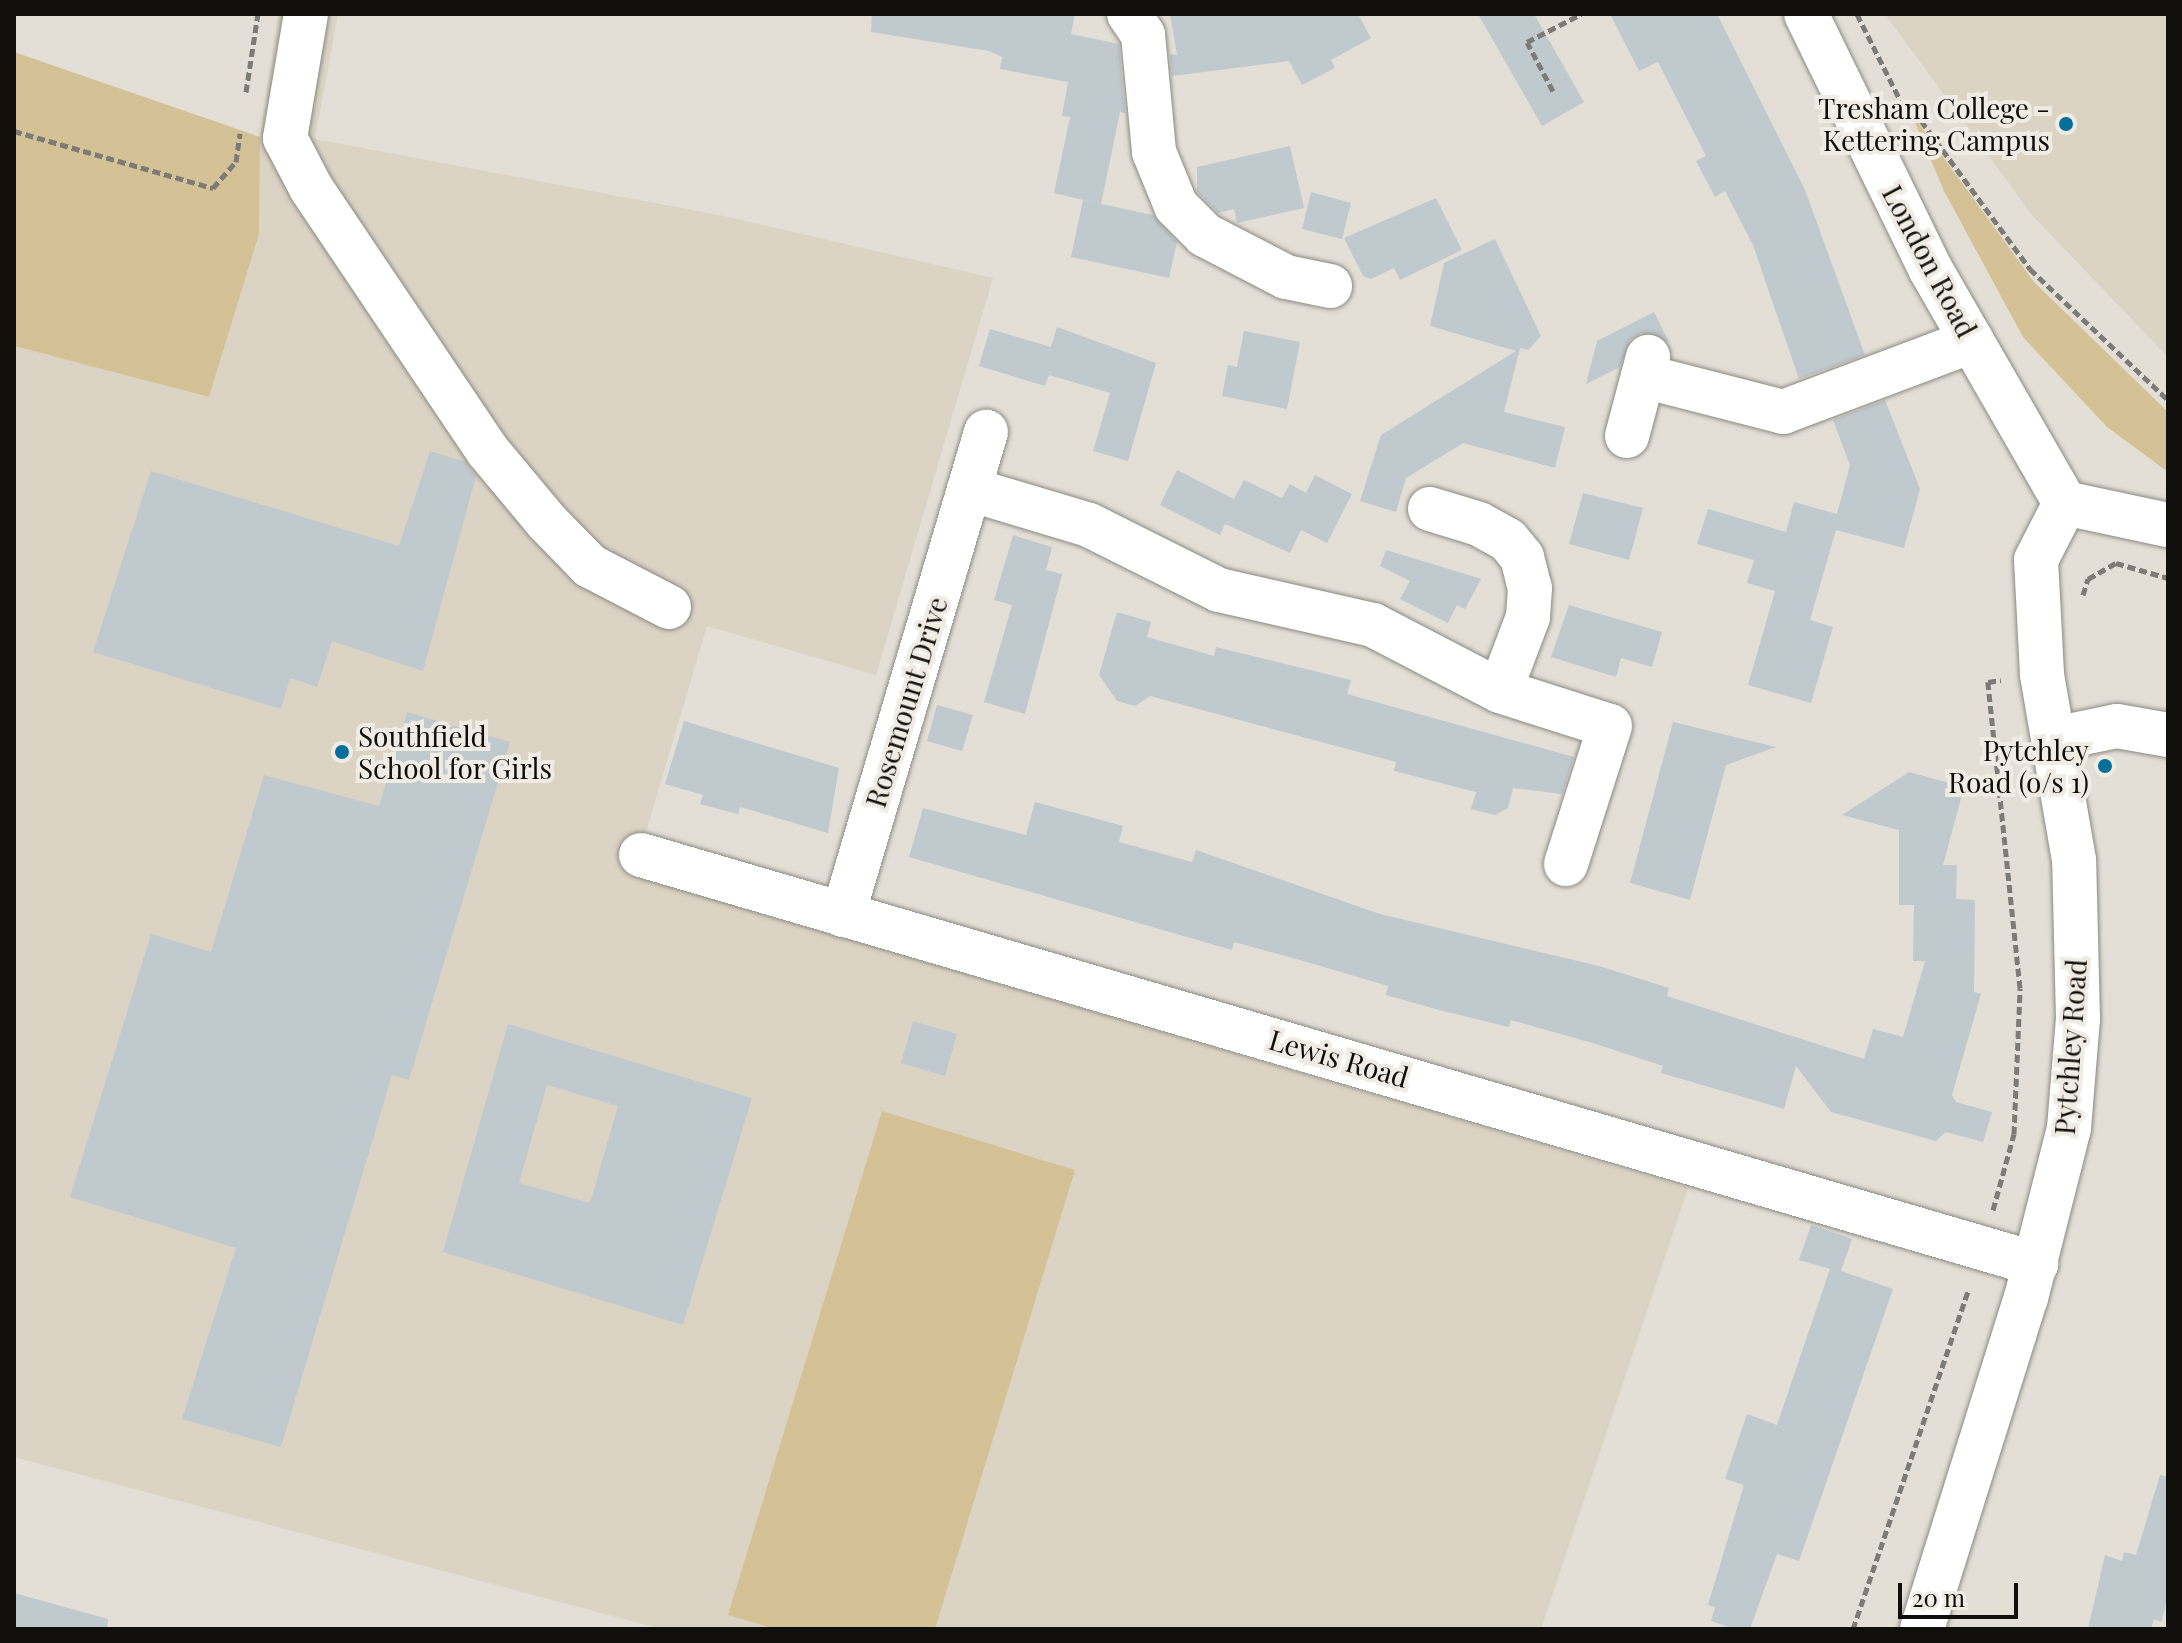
<!DOCTYPE html>
<style>
body{margin:0}
#map{position:relative;width:2182px;height:1643px;overflow:hidden;background:#e3dfd7;font-family:"Playfair Display",serif}
div>[style]{position:absolute}
[style*='--x']{left:calc(var(--x)*1px);top:calc(var(--y)*1px);width:calc(var(--w)*1px);rotate:calc(var(--a)*1deg)}
.built>*{inset:0;background:#dbd4c5}
.green>*{inset:0;background:#d4c296}
.building>*{inset:0;background:#c0c9ce}
.path>*{height:5px;margin-top:-2.5px;transform-origin:0;background:repeating-linear-gradient(90deg,#7d7b75 0 8px,transparent 0 12px)}
.roads{filter:drop-shadow(0 0 2px #8c8981) drop-shadow(0 0 2px #8c8981)}
.minor>*{height:44px;margin:-22px;padding:0 22px;transform-origin:22px;border-radius:22px;background:#fff}
.major>*{height:44px;margin:-22px;padding:0 22px;transform-origin:22px;border-radius:22px;background:#fff}
.dots>*{width:22px;height:22px;translate:-50% -50%;box-sizing:border-box;border:4px solid #f0ece4;border-radius:50%}
span{translate:-50% -50%;white-space:nowrap;text-align:center;line-height:1.15;-webkit-text-stroke:8px #f0ece4;paint-order:stroke}
.poi-label{font-size:28px;color:#100f0c}
.right{translate:-100% -50%;text-align:right}
.left{translate:0 -50%;text-align:left}
.street-label{font-size:28px;color:#100f0c}
.frame{position:absolute;inset:0;border:16px solid #100f0c;pointer-events:none}
.scale{position:absolute;left:1898px;top:1583px;width:120px;height:36px;box-sizing:border-box;border:4px solid #100f0c;border-top:0;padding-left:10px;font-size:24px;line-height:28px;white-space:nowrap;color:#100f0c;-webkit-text-stroke:6px #f0ece4;paint-order:stroke}
</style>
<div id="map">
<div class="built">
<i style="clip-path:polygon(278px 14px,338px 14px,315px 139px,724px 216px,993px 278px,876px 675px,707px 626px,633px 876px,1688px 1188px,1541px 1629px,661px 1629px,14px 1457px,14px 346px,209px 397px,259px 234px,260px 137px)"></i>
<i style="clip-path:polygon(1885px 14px,2168px 14px,2168px 357px,2032px 215px)"></i>
</div>
<div class="green">
<i style="clip-path:polygon(14px 52px,260px 137px,259px 234px,209px 397px,14px 346px)"></i>
<i style="clip-path:polygon(1911px 113px,2034px 282px,2168px 412px,2168px 472px,2107px 427px,2023px 337px,1944px 191px)"></i>
<i style="clip-path:polygon(882px 1111px,1075px 1170px,935px 1629px,775px 1629px,728px 1615px)"></i>
</div>
<div class="building">
<i style="clip-path:polygon(872px 14px,1075px 14px,1071px 34px,1119px 44px,1125px 113px,1120px 112px,1101px 204px,1054px 193px,1070px 117px,1062px 116px,1068px 82px,1000px 69px,1002px 57px,989px 51px,871px 32px)"></i>
<i style="clip-path:polygon(1170px 14px,1358px 14px,1371px 38px,1331px 60px,1335px 68px,1302px 85px,1289px 61px,1172px 76px,1170px 54px,1177px 55px)"></i>
<i style="clip-path:polygon(1478px 14px,1534px 14px,1584px 102px,1542px 126px)"></i>
<i style="clip-path:polygon(1610px 14px,1717px 14px,1805px 190px,1865px 355px,1799px 379px,1753px 245px,1725px 191px,1715px 197px,1696px 161px,1706px 156px,1658px 62px,1639px 71px)"></i>
<i style="clip-path:polygon(1290px 146px,1304px 208px,1237px 223px,1234px 209px,1218px 213px,1197px 192px,1197px 167px)"></i>
<i style="clip-path:polygon(1311px 192px,1351px 203px,1342px 239px,1302px 229px)"></i>
<i style="clip-path:polygon(1436px 198px,1462px 250px,1400px 280px,1394px 268px,1371px 279px,1363px 276px,1344px 238px)"></i>
<i style="clip-path:polygon(1083px 200px,1153px 215px,1177px 242px,1169px 278px,1071px 257px)"></i>
<i style="clip-path:polygon(1495px 239px,1541px 336px,1528px 350px,1520px 348px,1504px 412px,1565px 427px,1555px 468px,1463px 443px,1406px 478px,1396px 512px,1360px 501px,1381px 435px,1516px 351px,1430px 326px,1444px 263px)"></i>
<i style="clip-path:polygon(1654px 312px,1669px 342px,1641px 333px,1630px 340px,1620px 367px,1586px 384px,1597px 341px)"></i>
<i style="clip-path:polygon(1057px 327px,1156px 363px,1128px 461px,1093px 451px,1110px 393px,1049px 375px,1045px 386px,979px 366px,990px 329px,1051px 347px)"></i>
<i style="clip-path:polygon(1244px 331px,1300px 342px,1287px 409px,1222px 396px,1228px 365px,1237px 367px)"></i>
<i style="clip-path:polygon(1885px 400px,1920px 489px,1904px 548px,1836px 530px,1810px 620px,1833px 627px,1811px 703px,1748px 685px,1775px 591px,1747px 583px,1754px 560px,1697px 544px,1708px 509px,1786px 532px,1794px 502px,1837px 514px,1850px 465px,1833px 420px)"></i>
<i style="clip-path:polygon(430px 451px,465px 462px,476px 476px,423px 671px,332px 641px,317px 687px,290px 678px,281px 709px,93px 652px,151px 471px,399px 546px)"></i>
<i style="clip-path:polygon(1177px 470px,1234px 499px,1244px 480px,1282px 498px,1290px 484px,1306px 493px,1315px 475px,1352px 494px,1327px 543px,1301px 530px,1290px 553px,1225px 524px,1220px 535px,1160px 505px)"></i>
<i style="clip-path:polygon(1583px 493px,1643px 508px,1629px 560px,1569px 544px)"></i>
<i style="clip-path:polygon(1013px 535px,1052px 547px,1046px 570px,1062px 574px,1025px 714px,984px 702px,1012px 605px,994px 600px)"></i>
<i style="clip-path:polygon(1386px 550px,1472px 576px,1481px 579px,1465px 609px,1457px 605px,1448px 623px,1400px 599px,1410px 581px,1380px 566px)"></i>
<i style="clip-path:polygon(1569px 605px,1662px 632px,1652px 667px,1621px 658px,1616px 677px,1551px 657px)"></i>
<i style="clip-path:polygon(1117px 612px,1151px 622px,1147px 637px,1214px 656px,1216px 647px,1351px 680px,1347px 694px,1574px 757px,1562px 794px,1513px 788px,1508px 808px,1495px 815px,1471px 809px,1476px 792px,1394px 771px,1396px 762px,1150px 696px,1135px 706px,1117px 701px,1099px 675px)"></i>
<i style="clip-path:polygon(937px 705px,973px 715px,962px 751px,927px 741px)"></i>
<i style="clip-path:polygon(407px 712px,510px 742px,409px 1080px,392px 1075px,281px 1447px,182px 1419px,236px 1248px,70px 1197px,151px 934px,211px 952px,264px 775px,379px 806px)"></i>
<i style="clip-path:polygon(684px 721px,839px 768px,828px 833px,740px 807px,738px 814px,700px 804px,703px 795px,665px 784px)"></i>
<i style="clip-path:polygon(1673px 722px,1776px 747px,1726px 765px,1690px 900px,1630px 883px)"></i>
<i style="clip-path:polygon(1909px 772px,1964px 787px,1943px 865px,1957px 865px,1956px 899px,1975px 900px,1974px 992px,1981px 994px,1952px 1095px,1956px 1102px,1992px 1112px,1983px 1142px,1946px 1132px,1936px 1141px,1831px 1112px,1796px 1066px,1784px 1109px,1661px 1073px,1663px 1066px,1596px 1044px,1511px 1020px,1509px 1027px,1439px 1010px,1386px 995px,1388px 986px,1307px 962px,1234px 942px,1232px 950px,909px 857px,923px 808px,1026px 835px,1035px 802px,1123px 826px,1119px 842px,1192px 862px,1196px 850px,1380px 914px,1599px 966px,1669px 988px,1667px 996px,1864px 1059px,1873px 1029px,1903px 1037px,1925px 961px,1913px 961px,1914px 905px,1899px 905px,1899px 830px,1842px 815px)"></i>
<i style="clip-path:polygon(913px 1021px,957px 1034px,945px 1076px,901px 1063px)"></i>
<i style="clip-path:polygon(evenodd,508px 1024px,752px 1098px,683px 1325px,443px 1252px,508px 1024px,547px 1085px,618px 1106px,590px 1203px,519px 1183px,547px 1085px)"></i>
<i style="clip-path:polygon(1811px 1225px,1852px 1239px,1841px 1271px,1893px 1289px,1799px 1561px,1777px 1554px,1750px 1629px,1734px 1629px,1711px 1621px,1715px 1607px,1708px 1605px,1744px 1485px,1725px 1479px,1747px 1414px,1777px 1425px,1830px 1269px,1799px 1260px)"></i>
<i style="clip-path:polygon(2160px 1475px,2168px 1477px,2168px 1598px,2161px 1622px,2154px 1619px,2151px 1629px,2088px 1629px,2105px 1555px,2122px 1561px,2124px 1552px,2136px 1555px)"></i>
<i style="clip-path:polygon(14px 1593px,108px 1619px,107px 1629px,14px 1629px)"></i>
</div>
<div class="path">
<i style="--x:1857;--y:14;--w:103;--a:63.4"></i>
<i style="--x:1903;--y:106;--w:12;--a:24"></i>
<i style="--x:1914;--y:111;--w:196;--a:53.7"></i>
<i style="--x:2030;--y:269;--w:190;--a:43.5"></i>
<i style="--x:1553;--y:91;--w:55;--a:-118"></i>
<i style="--x:1527;--y:42;--w:61;--a:-27.4"></i>
<i style="--x:246;--y:92;--w:79;--a:-81.3"></i>
<i style="--x:14;--y:131;--w:207;--a:16"></i>
<i style="--x:213;--y:188;--w:35;--a:-49"></i>
<i style="--x:236;--y:162;--w:29;--a:-82"></i>
<i style="--x:2083;--y:595;--w:17;--a:-73"></i>
<i style="--x:2088;--y:579;--w:32;--a:-30"></i>
<i style="--x:2116;--y:563;--w:54;--a:16.1"></i>
<i style="--x:1993;--y:1210;--w:79;--a:-74.6"></i>
<i style="--x:2014;--y:1134;--w:146;--a:-87.6"></i>
<i style="--x:2020;--y:988;--w:308;--a:-96"></i>
<i style="--x:1988;--y:682;--w:13;--a:-9"></i>
<i style="--x:1853;--y:1629;--w:359;--a:-71.2"></i>
</div>
<div class="roads">
<div class="minor">
<i style="--x:306;--y:14;--w:126;--a:99.6"></i>
<i style="--x:285;--y:138;--w:56;--a:62.5"></i>
<i style="--x:311;--y:188;--w:316;--a:56.1"></i>
<i style="--x:487;--y:450;--w:94;--a:50.2"></i>
<i style="--x:547;--y:522;--w:62;--a:45.7"></i>
<i style="--x:590;--y:566;--w:89;--a:27.4"></i>
<i style="--x:1129;--y:14;--w:25;--a:56"></i>
<i style="--x:1143;--y:35;--w:118;--a:84.6"></i>
<i style="--x:1154;--y:152;--w:58;--a:67.8"></i>
<i style="--x:1176;--y:206;--w:41;--a:45"></i>
<i style="--x:1205;--y:235;--w:91;--a:27.4"></i>
<i style="--x:1286;--y:277;--w:45;--a:11.6"></i>
<i style="--x:1643;--y:376;--w:145;--a:14.4"></i>
<i style="--x:1783;--y:412;--w:202;--a:-20.6"></i>
<i style="--x:1627;--y:436;--w:82;--a:-75.1"></i>
<i style="--x:969;--y:489;--w:125;--a:16.7"></i>
<i style="--x:1089;--y:525;--w:145;--a:26.6"></i>
<i style="--x:1219;--y:590;--w:158;--a:12.8"></i>
<i style="--x:1373;--y:625;--w:143;--a:27.5"></i>
<i style="--x:1500;--y:691;--w:115;--a:17.7"></i>
<i style="--x:1610;--y:726;--w:145;--a:107.7"></i>
<i style="--x:1430;--y:509;--w:51;--a:17"></i>
<i style="--x:1479;--y:524;--w:33;--a:29"></i>
<i style="--x:1508;--y:540;--w:22;--a:51"></i>
<i style="--x:1522;--y:557;--w:32;--a:76"></i>
<i style="--x:1530;--y:588;--w:29;--a:94"></i>
<i style="--x:1528;--y:617;--w:79;--a:110.7"></i>
<i style="--x:2054;--y:739;--w:64;--a:-11.7"></i>
<i style="--x:2117;--y:726;--w:52;--a:10"></i>
<i style="--x:641;--y:855;--w:1454;--a:16.34"></i>
<i style="--x:843;--y:915;--w:504;--a:-73.51"></i>
</div>
<div class="major">
<i style="--x:1806;--y:14;--w:285;--a:64"></i>
<i style="--x:1931;--y:270;--w:269;--a:60.1"></i>
<i style="--x:2065;--y:503;--w:105;--a:12.1"></i>
<i style="--x:1922;--y:1629;--w:347;--a:-72.6"></i>
<i style="--x:2026;--y:1298;--w:175;--a:-75.8"></i>
<i style="--x:2069;--y:1128;--w:109;--a:-85.3"></i>
<i style="--x:2078;--y:1019;--w:159;--a:-91.4"></i>
<i style="--x:2074;--y:860;--w:189;--a:-99.8"></i>
<i style="--x:2042;--y:674;--w:114;--a:-93"></i>
<i style="--x:2036;--y:560;--w:64;--a:-63"></i>
</div>
</div>
<div class="dots">
<i style="left:2066px;top:124px;background:#046f9b"></i>
<i style="left:342px;top:752px;background:#046f9b"></i>
<i style="left:2105px;top:766px;background:#046f9b"></i>
</div>
<div class="poi-label">
<span class="right" style="left:2050px;top:124px">Tresham College -<br>Kettering Campus</span>
<span class="left" style="left:358px;top:752px">Southfield<br>School for Girls</span>
<span class="right" style="left:2089px;top:766px">Pytchley<br>Road (o/s 1)</span>
</div>
<div class="street-label">
<span style="left:1930px;top:261px;rotate:62deg">London Road</span>
<span style="left:906px;top:702px;rotate:-73deg">Rosemount Drive</span>
<span style="left:2070px;top:1047px;rotate:-86deg">Pytchley Road</span>
<span style="left:1339px;top:1058px;rotate:16deg">Lewis Road</span>
</div>
<div class="frame"></div>
<div class="scale">20 m</div>
</div>
